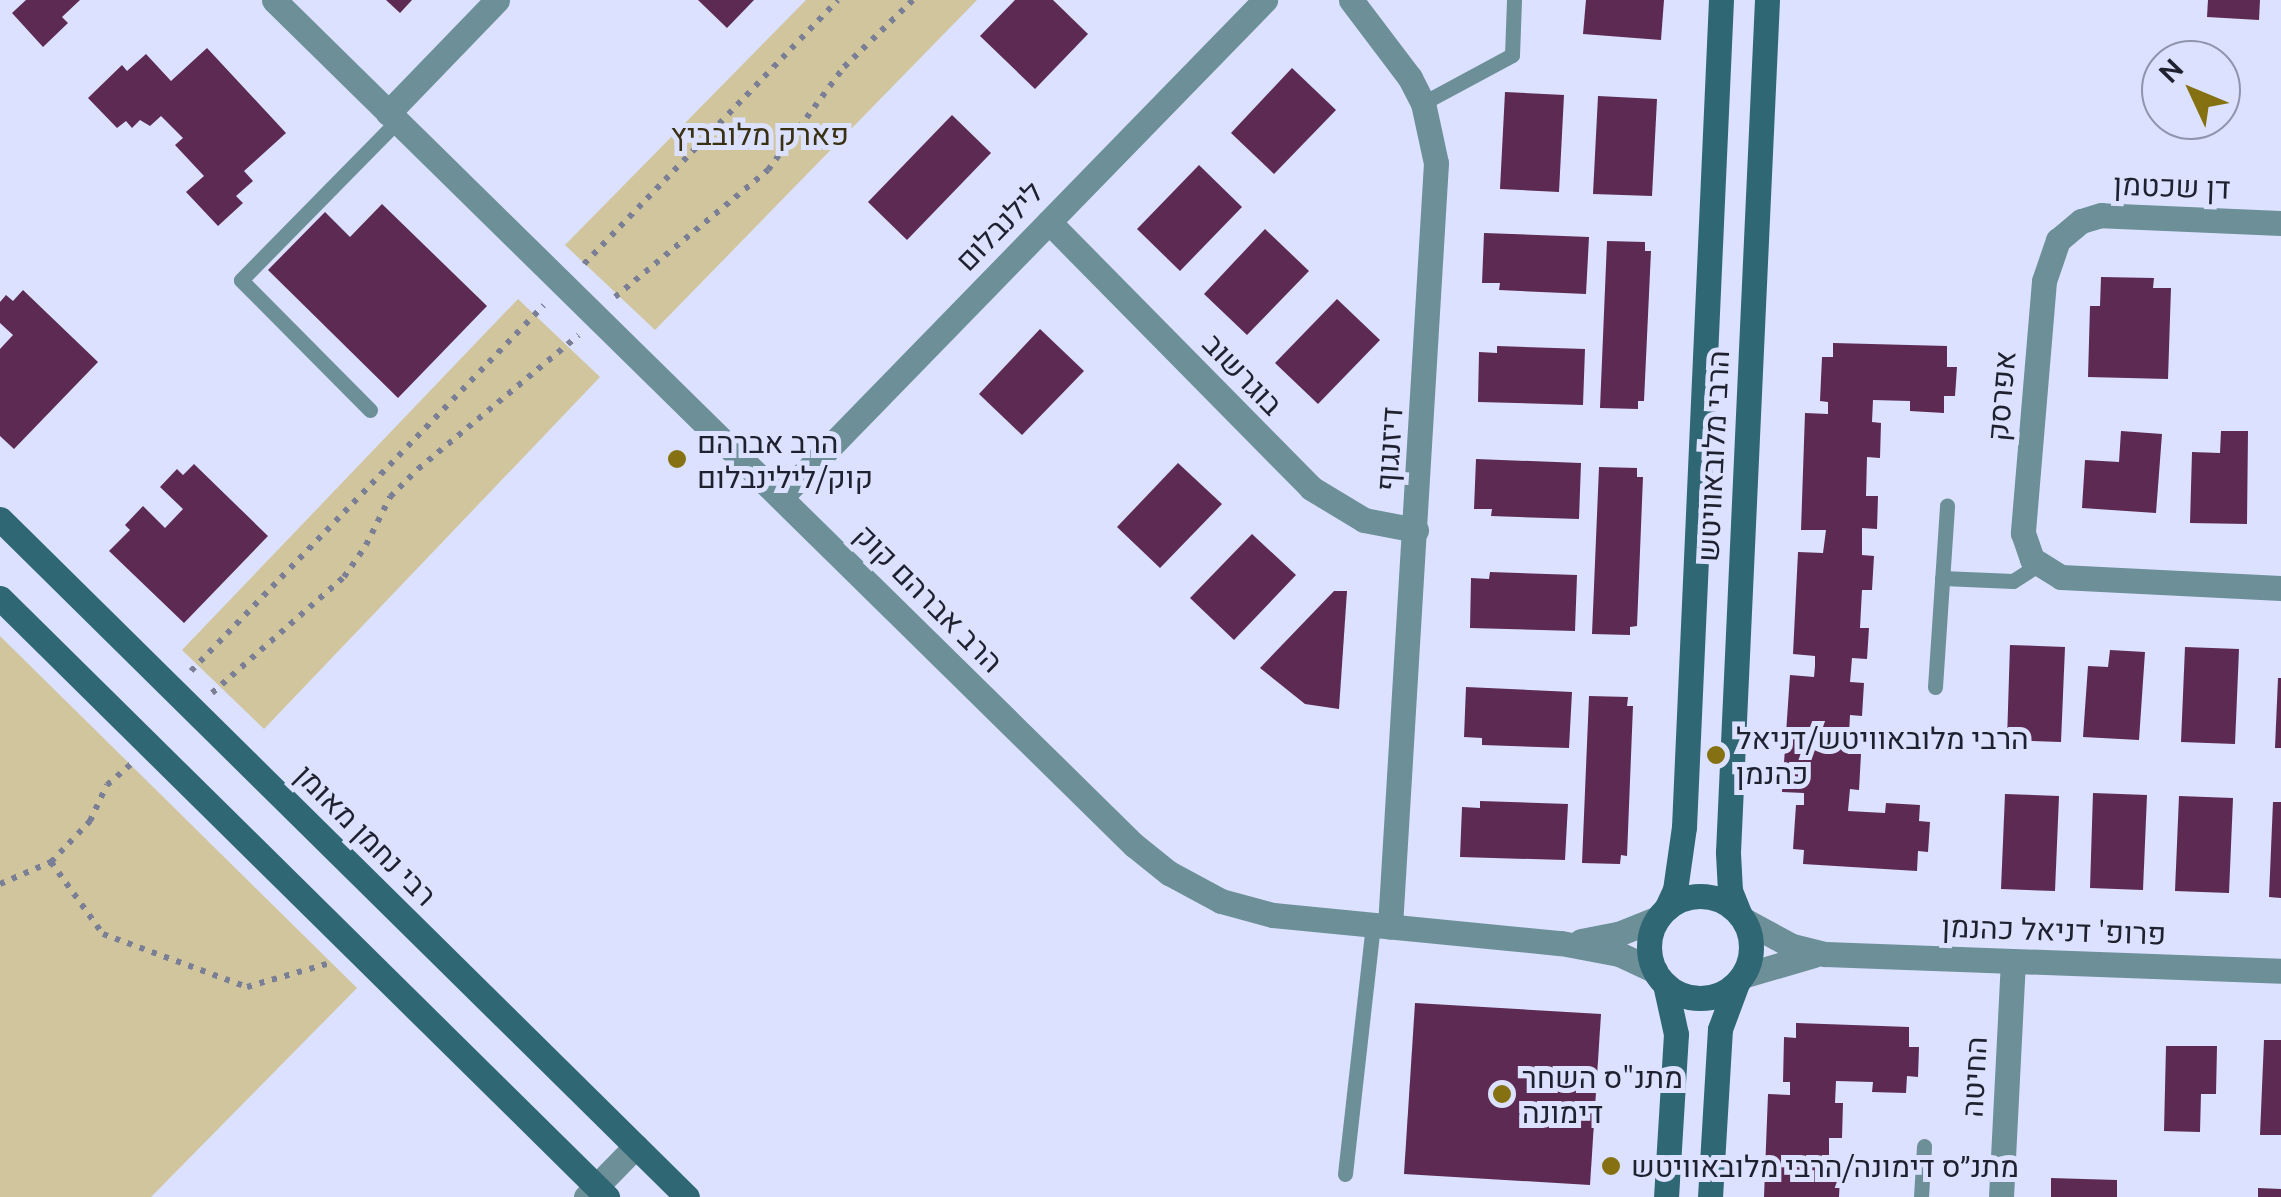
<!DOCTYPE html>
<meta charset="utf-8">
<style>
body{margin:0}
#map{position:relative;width:2281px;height:1197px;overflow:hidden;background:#dbe1ff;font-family:Ubuntu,Heebo,sans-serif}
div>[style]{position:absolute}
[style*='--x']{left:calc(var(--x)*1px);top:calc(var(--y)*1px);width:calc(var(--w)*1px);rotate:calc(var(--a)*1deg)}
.green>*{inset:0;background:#d0c59c}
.building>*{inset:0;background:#5c2a52}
.path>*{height:6px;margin-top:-3px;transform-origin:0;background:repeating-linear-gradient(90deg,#7b7f95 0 5px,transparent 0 13px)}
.lane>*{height:15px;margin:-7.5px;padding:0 7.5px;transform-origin:7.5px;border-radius:7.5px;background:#6c8f98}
.street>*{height:25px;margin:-12.5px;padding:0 12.5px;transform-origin:12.5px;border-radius:12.5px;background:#6c8f98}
.secondary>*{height:25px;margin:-12.5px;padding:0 12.5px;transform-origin:12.5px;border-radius:12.5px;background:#2f6774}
.secondary>.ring{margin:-12.5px;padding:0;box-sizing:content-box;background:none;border:25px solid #2f6774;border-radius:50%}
.dots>*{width:28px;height:28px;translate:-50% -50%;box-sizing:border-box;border:5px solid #dbe1ff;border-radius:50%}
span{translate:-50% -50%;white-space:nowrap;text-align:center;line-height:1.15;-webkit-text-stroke:10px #dbe1ff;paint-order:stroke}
.park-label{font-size:30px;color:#393112}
.street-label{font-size:30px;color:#1f212f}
.poi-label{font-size:30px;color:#1f212f}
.left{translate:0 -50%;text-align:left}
.north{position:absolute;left:2141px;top:40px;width:100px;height:100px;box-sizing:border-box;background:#dbe1ff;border:2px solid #9094ac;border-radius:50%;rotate:314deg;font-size:28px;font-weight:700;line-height:40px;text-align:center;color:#1f212f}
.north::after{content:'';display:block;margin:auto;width:35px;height:45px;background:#857111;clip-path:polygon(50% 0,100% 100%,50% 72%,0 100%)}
</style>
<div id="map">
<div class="green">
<i style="clip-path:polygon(806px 0,977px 0,655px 330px,565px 245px)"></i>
<i style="clip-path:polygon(518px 299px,600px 377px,264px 729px,182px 650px)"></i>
<i style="clip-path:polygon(0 636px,357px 988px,151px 1197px,0 1197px)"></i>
</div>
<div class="building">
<i style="clip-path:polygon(26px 0,80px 0,62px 17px,68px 23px,43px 47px,12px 13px)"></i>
<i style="clip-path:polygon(386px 0,412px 0,400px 13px)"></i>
<i style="clip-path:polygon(698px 0,754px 0,727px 28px)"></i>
<i style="clip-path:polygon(1015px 0,1053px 0,1088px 34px,1035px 89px,980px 36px)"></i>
<i style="clip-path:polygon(1586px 0,1664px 0,1661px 40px,1583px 34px)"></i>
<i style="clip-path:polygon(2208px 0,2260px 0,2259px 20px,2207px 17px)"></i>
<i style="clip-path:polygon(207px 48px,286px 133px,244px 171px,253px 181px,236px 196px,243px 203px,218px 226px,186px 192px,204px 176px,175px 145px,183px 138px,161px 116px,150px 126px,140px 120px,132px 128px,126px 121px,117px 128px,88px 98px,122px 65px,127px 71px,146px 54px,171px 81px)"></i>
<i style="clip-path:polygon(1292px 68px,1336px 110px,1274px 174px,1231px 133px)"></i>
<i style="clip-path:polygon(1505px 92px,1564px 95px,1559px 192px,1500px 189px)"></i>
<i style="clip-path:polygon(1598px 96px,1657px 99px,1652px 196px,1593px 194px)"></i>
<i style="clip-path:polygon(952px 115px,991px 153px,907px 240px,868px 202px)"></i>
<i style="clip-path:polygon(1199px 165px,1242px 207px,1180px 271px,1137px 229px)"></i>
<i style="clip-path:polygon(382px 204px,487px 306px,398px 398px,268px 270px,325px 212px,350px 237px)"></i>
<i style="clip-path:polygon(1265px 229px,1309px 271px,1247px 335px,1204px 294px)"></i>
<i style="clip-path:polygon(1484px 233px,1589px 237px,1586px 294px,1499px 290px,1500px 283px,1482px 283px)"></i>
<i style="clip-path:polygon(1607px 241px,1645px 242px,1645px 251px,1651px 251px,1644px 401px,1638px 401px,1638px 409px,1600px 408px)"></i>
<i style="clip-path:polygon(2101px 277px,2154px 278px,2153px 288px,2171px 288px,2168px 379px,2088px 377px,2090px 306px,2100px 306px)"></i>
<i style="clip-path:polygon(23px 290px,98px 362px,14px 449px,0 436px,0 349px,13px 335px,0 323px,0 302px,6px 295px,13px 301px)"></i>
<i style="clip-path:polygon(1337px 299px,1380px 340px,1318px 404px,1275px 363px)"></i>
<i style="clip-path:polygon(1040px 329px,1084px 371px,1022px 435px,979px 394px)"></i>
<i style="clip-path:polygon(1833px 343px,1947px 346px,1947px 367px,1957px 367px,1955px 396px,1944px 396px,1944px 413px,1910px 411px,1910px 401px,1873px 400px,1872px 422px,1881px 423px,1880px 458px,1867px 457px,1866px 496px,1878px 496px,1877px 529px,1862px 528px,1862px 555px,1874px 556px,1872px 590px,1862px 590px,1860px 628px,1869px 628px,1867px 659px,1852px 658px,1850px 682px,1864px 683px,1862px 716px,1850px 715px,1848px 754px,1861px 754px,1859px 790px,1850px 789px,1848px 811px,1885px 813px,1886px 803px,1920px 805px,1919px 821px,1930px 822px,1928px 852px,1918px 851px,1917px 871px,1803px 864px,1804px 850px,1793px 849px,1796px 805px,1804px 805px,1804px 793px,1782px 792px,1790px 675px,1814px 677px,1815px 666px,1815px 656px,1793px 654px,1798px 552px,1823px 553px,1826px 530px,1801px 530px,1805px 413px,1828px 414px,1828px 402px,1820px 401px,1822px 357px,1833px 357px)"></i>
<i style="clip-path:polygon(1497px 346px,1585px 349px,1583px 405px,1478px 402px,1479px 352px,1497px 353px)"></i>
<i style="clip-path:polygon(2121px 431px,2162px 434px,2156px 513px,2082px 508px,2085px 460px,2119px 462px)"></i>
<i style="clip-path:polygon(2221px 431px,2248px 431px,2247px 524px,2190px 523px,2192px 452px,2220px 453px)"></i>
<i style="clip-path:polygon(1476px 459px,1581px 463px,1579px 519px,1491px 516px,1492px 509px,1474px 509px)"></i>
<i style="clip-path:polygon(1178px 463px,1222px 504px,1160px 568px,1117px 527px)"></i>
<i style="clip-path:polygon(194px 464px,268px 536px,184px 623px,109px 551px,130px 530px,125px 525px,143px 506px,165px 528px,183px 509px,160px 487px,177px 469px,183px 475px)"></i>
<i style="clip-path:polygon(1599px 467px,1637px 468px,1637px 477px,1643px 477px,1637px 626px,1630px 627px,1630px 635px,1592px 634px)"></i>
<i style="clip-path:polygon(1252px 534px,1296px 575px,1234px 640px,1190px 598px)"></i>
<i style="clip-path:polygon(1490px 572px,1577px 575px,1575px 631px,1470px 628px,1471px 578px,1489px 579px)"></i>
<i style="clip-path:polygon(1334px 591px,1347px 591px,1339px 709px,1305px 704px,1260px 668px)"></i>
<i style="clip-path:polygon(2010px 645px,2065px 647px,2061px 742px,2007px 740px)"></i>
<i style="clip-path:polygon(2185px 647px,2239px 649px,2235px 744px,2181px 742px)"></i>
<i style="clip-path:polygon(2110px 650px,2145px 652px,2139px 740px,2083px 737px,2088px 666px,2108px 667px)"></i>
<i style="clip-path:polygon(2278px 678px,2281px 678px,2281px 748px,2275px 748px)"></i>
<i style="clip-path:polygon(1466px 687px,1572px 692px,1569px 748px,1482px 745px,1482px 738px,1464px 737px)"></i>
<i style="clip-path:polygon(1589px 696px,1628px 697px,1627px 706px,1633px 706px,1627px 856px,1621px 855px,1620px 864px,1582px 863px)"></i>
<i style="clip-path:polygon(2093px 793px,2147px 795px,2143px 890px,2090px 888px)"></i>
<i style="clip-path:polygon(2005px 794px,2059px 796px,2055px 891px,2001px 889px)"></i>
<i style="clip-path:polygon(2179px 796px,2233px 798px,2229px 893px,2175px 891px)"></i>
<i style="clip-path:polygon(1480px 801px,1568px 804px,1565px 860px,1460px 857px,1462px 807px,1480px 808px)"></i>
<i style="clip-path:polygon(2273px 802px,2281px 802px,2281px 898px,2269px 897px)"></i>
<i style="clip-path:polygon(1415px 1003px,1601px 1014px,1590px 1185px,1404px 1174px)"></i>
<i style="clip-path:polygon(1796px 1023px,1909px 1027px,1909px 1047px,1919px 1047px,1918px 1077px,1907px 1076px,1906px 1093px,1872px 1092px,1873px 1082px,1836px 1081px,1835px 1103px,1843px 1103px,1842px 1138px,1829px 1138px,1829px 1177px,1840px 1177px,1839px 1197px,1764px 1197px,1768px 1094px,1790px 1095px,1790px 1082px,1783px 1082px,1784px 1037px,1796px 1038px)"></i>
<i style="clip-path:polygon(2264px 1040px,2281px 1040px,2281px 1135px,2260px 1135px)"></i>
<i style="clip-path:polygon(2166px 1046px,2217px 1046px,2216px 1094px,2201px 1094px,2200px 1132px,2164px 1131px)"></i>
<i style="clip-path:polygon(2051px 1178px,2117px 1180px,2117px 1197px,2051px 1197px)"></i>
<i style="clip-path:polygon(2258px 1188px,2281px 1189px,2281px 1197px,2258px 1197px)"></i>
</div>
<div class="path">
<i style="--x:584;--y:264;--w:366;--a:-46.1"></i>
<i style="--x:615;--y:297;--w:199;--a:-39.7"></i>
<i style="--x:768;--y:170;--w:128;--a:-53.6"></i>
<i style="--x:844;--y:67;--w:96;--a:-44.2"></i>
<i style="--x:191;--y:671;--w:508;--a:-46.04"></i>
<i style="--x:212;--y:693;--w:176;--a:-41.3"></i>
<i style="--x:344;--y:577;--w:39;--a:-55"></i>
<i style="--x:366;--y:545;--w:54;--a:-63.4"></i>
<i style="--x:390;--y:497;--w:40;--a:-45"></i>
<i style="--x:418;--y:469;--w:209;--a:-39.8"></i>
<i style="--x:51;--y:862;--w:89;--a:54.2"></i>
<i style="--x:103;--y:934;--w:153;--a:20.2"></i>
<i style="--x:247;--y:987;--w:86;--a:-16.1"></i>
<i style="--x:0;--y:884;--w:56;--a:-23.3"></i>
<i style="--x:51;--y:862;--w:57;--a:-46.4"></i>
<i style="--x:90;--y:821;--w:40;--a:-65"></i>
<i style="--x:107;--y:785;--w:32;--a:-41"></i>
</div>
<div class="lane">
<i style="--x:1423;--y:103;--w:101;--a:-28.3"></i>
<i style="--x:1512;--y:55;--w:55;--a:-87.9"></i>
<i style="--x:370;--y:410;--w:183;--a:-134.8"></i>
<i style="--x:241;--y:280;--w:223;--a:-45.5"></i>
<i style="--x:1942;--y:578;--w:71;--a:2.4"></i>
<i style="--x:2013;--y:581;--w:30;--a:-33"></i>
<i style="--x:1935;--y:687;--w:182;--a:-86.2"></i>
<i style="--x:1345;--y:1174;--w:250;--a:-83.6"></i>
<i style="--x:1921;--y:1197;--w:51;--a:-86.6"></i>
</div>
<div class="street">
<i style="--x:274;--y:0;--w:1206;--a:44.5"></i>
<i style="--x:1134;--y:845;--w:45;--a:38.7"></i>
<i style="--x:1169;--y:873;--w:59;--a:28.3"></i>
<i style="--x:1221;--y:901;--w:54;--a:15.1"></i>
<i style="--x:1273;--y:915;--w:289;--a:5.6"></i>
<i style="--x:1561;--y:943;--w:59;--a:10.7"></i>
<i style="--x:1619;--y:954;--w:40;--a:25"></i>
<i style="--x:1351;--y:0;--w:98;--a:52.9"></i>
<i style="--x:1410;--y:78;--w:28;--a:63"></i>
<i style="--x:1423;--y:103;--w:61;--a:77.8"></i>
<i style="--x:1436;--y:163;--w:765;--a:93.45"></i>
<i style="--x:388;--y:113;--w:157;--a:-46"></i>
<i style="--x:1049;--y:222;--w:373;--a:45.4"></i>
<i style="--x:1311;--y:488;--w:62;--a:31.1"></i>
<i style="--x:1364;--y:520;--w:53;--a:10.9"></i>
<i style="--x:2281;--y:223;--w:180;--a:-177.5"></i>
<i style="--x:2101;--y:215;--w:21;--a:163"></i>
<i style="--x:2081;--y:221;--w:30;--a:140"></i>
<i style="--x:2058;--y:240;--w:43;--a:108.9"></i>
<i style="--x:2044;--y:281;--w:253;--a:94.8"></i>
<i style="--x:2023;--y:533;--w:28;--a:71"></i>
<i style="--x:2032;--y:559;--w:34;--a:32"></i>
<i style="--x:2061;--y:577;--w:220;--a:2.9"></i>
<i style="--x:781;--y:497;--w:694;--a:-45.76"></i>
<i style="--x:1744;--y:920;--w:55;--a:28.4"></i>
<i style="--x:1792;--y:946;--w:34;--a:14"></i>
<i style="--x:1825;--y:954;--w:456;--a:2.1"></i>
<i style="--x:1581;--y:941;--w:38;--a:-11"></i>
<i style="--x:1618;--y:934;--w:43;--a:-21.8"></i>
<i style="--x:1742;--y:976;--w:75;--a:-16.3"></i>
<i style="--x:586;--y:1197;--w:71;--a:-45.6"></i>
<i style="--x:2001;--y:1197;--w:236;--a:-87.1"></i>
</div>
<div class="secondary">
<i style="--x:0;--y:519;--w:965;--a:44.62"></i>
<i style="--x:0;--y:598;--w:853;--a:44.62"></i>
<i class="ring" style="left:1649px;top:896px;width:77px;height:77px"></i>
<i style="--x:1666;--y:909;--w:21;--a:-65"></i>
<i style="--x:1675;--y:890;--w:64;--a:-81.9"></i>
<i style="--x:1684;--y:827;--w:828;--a:-87.44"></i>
<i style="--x:1739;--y:913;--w:24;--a:-112"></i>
<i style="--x:1730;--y:891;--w:39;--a:-93"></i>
<i style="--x:1728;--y:852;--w:853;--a:-87.38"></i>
<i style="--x:1665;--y:984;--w:51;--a:77.6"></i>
<i style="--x:1676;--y:1034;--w:163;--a:93.5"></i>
<i style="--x:1710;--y:1197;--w:168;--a:-86.6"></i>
<i style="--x:1720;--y:1029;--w:49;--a:-69.7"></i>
</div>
<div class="dots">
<i style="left:677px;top:459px;background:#857111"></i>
<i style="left:1716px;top:755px;background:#857111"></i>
<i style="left:1502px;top:1094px;background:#857111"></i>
<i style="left:1611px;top:1166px;background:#857111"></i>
</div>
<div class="park-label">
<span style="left:760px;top:134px">פארק מלובביץ</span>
</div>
<div class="street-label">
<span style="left:2172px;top:186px;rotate:2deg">דן שכטמן</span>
<span style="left:999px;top:226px;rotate:-46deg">לילנבלום</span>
<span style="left:1243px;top:374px;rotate:46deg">בוגרשוב</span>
<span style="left:2001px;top:396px;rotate:-85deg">אפרסק</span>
<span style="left:1389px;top:449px;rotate:-86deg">דיזנגוף</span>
<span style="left:1713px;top:456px;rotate:-87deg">הרבי מלובאוויטש</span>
<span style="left:929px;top:598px;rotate:45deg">הרב אברהם קוק</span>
<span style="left:366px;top:835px;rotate:45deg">רבי נחמן מאומן</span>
<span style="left:2054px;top:930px;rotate:2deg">פרופ' דניאל כהנמן</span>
<span style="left:1974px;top:1077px;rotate:-87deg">החיטה</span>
</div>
<div class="poi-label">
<span class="left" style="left:697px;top:459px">הרב אברהם<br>קוק/לילינבלום</span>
<span class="left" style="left:1736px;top:755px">הרבי מלובאוויטש/דניאל<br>כהנמן</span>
<span class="left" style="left:1522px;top:1094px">מתנ"ס השחר<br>דימונה</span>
<span class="left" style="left:1631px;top:1166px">מתנ״ס דימונה/הרבי מלובאוויטש</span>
</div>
<div class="north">N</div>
</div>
